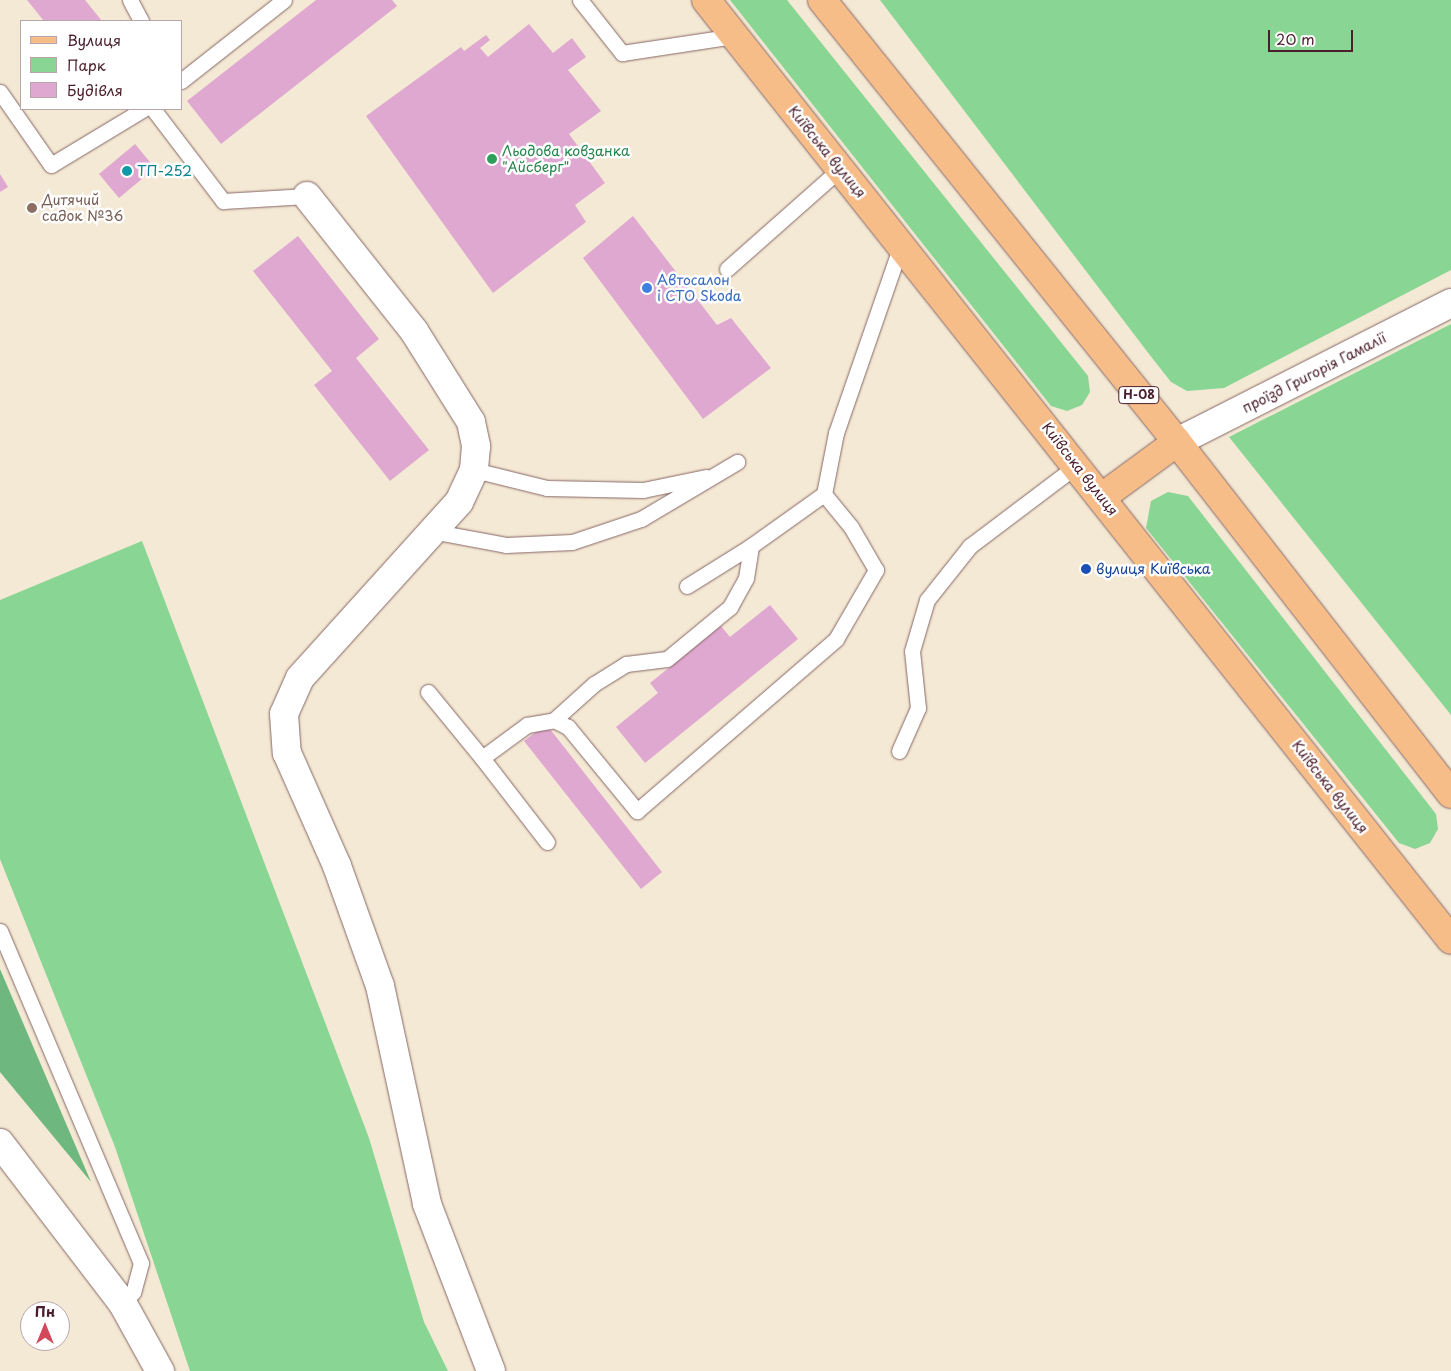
<!DOCTYPE html>
<meta charset="utf-8">
<style>
body{margin:0}
#map{position:relative;width:1451px;height:1371px;overflow:hidden;background:#f4e9d4;font-family:"Playpen Sans",sans-serif}
div>[style]{position:absolute}
[style*='--x']{left:calc(var(--x)*1px);top:calc(var(--y)*1px);width:calc(var(--w)*1px);rotate:calc(var(--a)*1deg)}
.green>*{inset:0;background:#89d694}
.forest>*{inset:0;background:#6eb77e}
.building>*{inset:0;background:#dfa8d0}
.roads{filter:drop-shadow(0 0 1px #866666) drop-shadow(0 0 1px #866666)}
.lane>*{height:15px;margin:-7.5px;padding:0 7.5px;transform-origin:7.5px;border-radius:7.5px;background:#fff}
.street>*{height:28px;margin:-14px;padding:0 14px;transform-origin:14px;border-radius:14px;background:#fff}
.primary>*{height:28px;margin:-14px;padding:0 14px;transform-origin:14px;border-radius:14px;background:#f7bd88}
.dots>*{width:14px;height:14px;translate:-50% -50%;box-sizing:border-box;border:2px solid #fff;border-radius:50%}
span{translate:-50% -50%;white-space:nowrap;text-align:center;line-height:1.15;-webkit-text-stroke:5px #fff;paint-order:stroke}
.shield-label span{padding:1px 4px;background:#fff;border:1px solid;border-radius:4px;-webkit-text-stroke-width:0}
.shield-label{font-size:12px;color:#4a1f2b;font-weight:700}
.leisure-label{font-size:14px;color:#27864d}
.left{translate:0 -50%;text-align:left}
.street-label{font-size:14px;color:#4a1f2b}
.culture-label{font-size:14px;color:#0d838f}
.education-label{font-size:14px;color:#785e54}
.shop-label{font-size:14px;color:#366cbe}
.transit-label{font-size:14px;color:#164399}
.legend{position:absolute;left:20px;top:20px;width:162px;height:90px;box-sizing:border-box;background:#fff;border:1px solid #b7a5aa;margin:0;padding:6px 9px;list-style:none;font-size:15px;color:#4a1f2b}
.legend li{display:flex;align-items:center;gap:10px;height:25px}
.legend b{width:25px;border:1px solid #b7a5aa}
.north{position:absolute;left:20px;top:1301px;width:50px;height:50px;box-sizing:border-box;background:#fff;border:1px solid #b7a5aa;border-radius:50%;rotate:0deg;font-size:14px;font-weight:700;line-height:20px;text-align:center;color:#4a1f2b}
.north::after{content:'';display:block;margin:auto;width:18px;height:22px;background:#d1495b;clip-path:polygon(50% 0,100% 100%,50% 72%,0 100%)}
.scale{position:absolute;left:1268px;top:30px;width:85px;height:22px;box-sizing:border-box;border:2px solid #4a1f2b;border-top:0;padding-left:6px;font-size:15px;line-height:18px;white-space:nowrap;color:#4a1f2b;-webkit-text-stroke:4px #fff;paint-order:stroke}
</style>
<div id="map">
<div class="green">
<i style="clip-path:polygon(730px 0,787px 0,1088px 376px,1090px 392px,1082px 405px,1067px 411px,1051px 406px)"></i>
<i style="clip-path:polygon(880px 0,1451px 0,1451px 270px,1224px 388px,1187px 391px,1171px 382px,1149px 354px)"></i>
<i style="clip-path:polygon(1451px 324px,1451px 715px,1229px 437px)"></i>
<i style="clip-path:polygon(1168px 492px,1188px 496px,1436px 814px,1438px 829px,1430px 843px,1415px 849px,1399px 843px,1146px 528px,1151px 501px)"></i>
<i style="clip-path:polygon(142px 541px,369px 1138px,424px 1322px,448px 1371px,190px 1371px,115px 1147px,0 859px,0 600px)"></i>
</div>
<div class="forest">
<i style="clip-path:polygon(0 969px,91px 1182px,0 1072px)"></i>
</div>
<div class="building">
<i style="clip-path:polygon(27px 0,85px 0,102px 21px,44px 21px)"></i>
<i style="clip-path:polygon(316px 0,392px 0,397px 6px,221px 144px,187px 101px)"></i>
<i style="clip-path:polygon(529px 24px,553px 53px,572px 38px,586px 57px,568px 70px,601px 111px,569px 134px,605px 183px,575px 205px,586px 222px,493px 293px,366px 116px,461px 47px,464px 51px,486px 35px,490px 40px,480px 48px,488px 57px)"></i>
<i style="clip-path:polygon(135px 144px,155px 168px,119px 198px,99px 174px)"></i>
<i style="clip-path:polygon(0 174px,8px 187px,0 192px)"></i>
<i style="clip-path:polygon(633px 216px,717px 325px,731px 318px,771px 368px,703px 419px,583px 258px)"></i>
<i style="clip-path:polygon(298px 236px,379px 339px,356px 358px,429px 450px,390px 481px,314px 385px,332px 371px,253px 271px)"></i>
<i style="clip-path:polygon(770px 605px,798px 639px,645px 763px,616px 727px,658px 693px,650px 683px,721px 626px,730px 637px)"></i>
<i style="clip-path:polygon(546px 724px,662px 872px,641px 889px,524px 741px)"></i>
</div>
<div class="roads">
<div class="lane">
<i style="--x:130;--y:0;--w:24;--a:62"></i>
<i style="--x:580;--y:0;--w:68;--a:51.6"></i>
<i style="--x:622;--y:53;--w:113;--a:-8.6"></i>
<i style="--x:181;--y:81;--w:131;--a:-38.2"></i>
<i style="--x:0;--y:92;--w:89;--a:55.1"></i>
<i style="--x:51;--y:165;--w:109;--a:-31.1"></i>
<i style="--x:153;--y:109;--w:116;--a:52.7"></i>
<i style="--x:223;--y:201;--w:84;--a:-3.4"></i>
<i style="--x:727;--y:269;--w:151;--a:-41.5"></i>
<i style="--x:474;--y:470;--w:75;--a:13.9"></i>
<i style="--x:547;--y:488;--w:96;--a:1.2"></i>
<i style="--x:643;--y:490;--w:64;--a:-11.7"></i>
<i style="--x:431;--y:531;--w:76;--a:10.6"></i>
<i style="--x:506;--y:545;--w:66;--a:-2.6"></i>
<i style="--x:572;--y:542;--w:73;--a:-18.4"></i>
<i style="--x:641;--y:519;--w:112;--a:-30.7"></i>
<i style="--x:687;--y:586;--w:75;--a:-32"></i>
<i style="--x:428;--y:692;--w:85;--a:50.7"></i>
<i style="--x:554;--y:720;--w:54;--a:-42"></i>
<i style="--x:594;--y:684;--w:38;--a:-32"></i>
<i style="--x:626;--y:664;--w:41;--a:-7"></i>
<i style="--x:667;--y:659;--w:82;--a:-39.5"></i>
<i style="--x:730;--y:607;--w:33;--a:-61"></i>
<i style="--x:746;--y:578;--w:32;--a:-81"></i>
<i style="--x:751;--y:546;--w:90;--a:-35.5"></i>
<i style="--x:899;--y:751;--w:47;--a:-66.2"></i>
<i style="--x:918;--y:708;--w:57;--a:-96"></i>
<i style="--x:912;--y:651;--w:53;--a:-73.6"></i>
<i style="--x:927;--y:600;--w:69;--a:-51.5"></i>
<i style="--x:970;--y:546;--w:134;--a:-37.1"></i>
<i style="--x:547;--y:842;--w:106;--a:-127.7"></i>
<i style="--x:482;--y:758;--w:56;--a:-36.3"></i>
<i style="--x:527;--y:725;--w:27;--a:-10"></i>
<i style="--x:554;--y:720;--w:16;--a:27"></i>
<i style="--x:568;--y:727;--w:109;--a:50.6"></i>
<i style="--x:637;--y:811;--w:263;--a:-40.8"></i>
<i style="--x:836;--y:639;--w:80;--a:-59.9"></i>
<i style="--x:876;--y:570;--w:50;--a:-120.2"></i>
<i style="--x:851;--y:527;--w:43;--a:-129.3"></i>
<i style="--x:824;--y:494;--w:62;--a:-78.9"></i>
<i style="--x:836;--y:433;--w:199;--a:-70.9"></i>
<i style="--x:0;--y:931;--w:361;--a:67"></i>
<i style="--x:141;--y:1263;--w:30;--a:105"></i>
<i style="--x:133;--y:1292;--w:16;--a:130"></i>
</div>
<div class="street">
<i style="--x:307;--y:196;--w:172;--a:51.6"></i>
<i style="--x:414;--y:331;--w:107;--a:57.9"></i>
<i style="--x:471;--y:422;--w:25;--a:78"></i>
<i style="--x:476;--y:446;--w:24;--a:95"></i>
<i style="--x:474;--y:470;--w:35;--a:115"></i>
<i style="--x:459;--y:502;--w:237;--a:132.1"></i>
<i style="--x:300;--y:678;--w:39;--a:114"></i>
<i style="--x:284;--y:714;--w:39;--a:86"></i>
<i style="--x:287;--y:753;--w:124;--a:66.1"></i>
<i style="--x:337;--y:866;--w:127;--a:70.3"></i>
<i style="--x:380;--y:986;--w:223;--a:77.8"></i>
<i style="--x:427;--y:1204;--w:179;--a:69"></i>
<i style="--x:1177;--y:442;--w:307;--a:-26.9"></i>
<i style="--x:0;--y:1143;--w:203;--a:52.6"></i>
<i style="--x:123;--y:1304;--w:77;--a:61.1"></i>
</div>
<div class="primary">
<i style="--x:706;--y:0;--w:1199;--a:51.6"></i>
<i style="--x:822;--y:0;--w:567;--a:51.23"></i>
<i style="--x:1177;--y:442;--w:446;--a:52.1"></i>
<i style="--x:1102;--y:497;--w:93;--a:-36.3"></i>
</div>
</div>
<div class="dots">
<i style="left:492px;top:159px;background:#2e9e5b"></i>
<i style="left:127px;top:171px;background:#0f9aa8"></i>
<i style="left:32px;top:208px;background:#8d6e63"></i>
<i style="left:647px;top:288px;background:#3f7fe0"></i>
<i style="left:1086px;top:569px;background:#1a4fb4"></i>
</div>
<div class="shield-label">
<span style="left:1139px;top:395px">Н-08</span>
</div>
<div class="leisure-label">
<span class="left" style="left:502px;top:159px">Льодова ковзанка<br>"Айсберг"</span>
</div>
<div class="street-label">
<span style="left:827px;top:152px;rotate:51deg">Київська вулиця</span>
<span style="left:1314px;top:373px;rotate:-27deg">проїзд Григорія Гамалії</span>
<span style="left:1080px;top:469px;rotate:52deg">Київська вулиця</span>
<span style="left:1330px;top:787px;rotate:52deg">Київська вулиця</span>
</div>
<div class="culture-label">
<span class="left" style="left:137px;top:171px">ТП-252</span>
</div>
<div class="education-label">
<span class="left" style="left:42px;top:208px">Дитячий<br>садок №36</span>
</div>
<div class="shop-label">
<span class="left" style="left:657px;top:288px">Автосалон<br>і СТО Skoda</span>
</div>
<div class="transit-label">
<span class="left" style="left:1096px;top:569px">вулиця Київська</span>
</div>
<ul class="legend">
<li><b style="height:6px;background:#f7bd88"></b>Вулиця</li>
<li><b style="height:14px;background:#89d694"></b>Парк</li>
<li><b style="height:14px;background:#dfa8d0"></b>Будівля</li>
</ul>
<div class="north">Пн</div>
<div class="scale">20 m</div>
</div>
